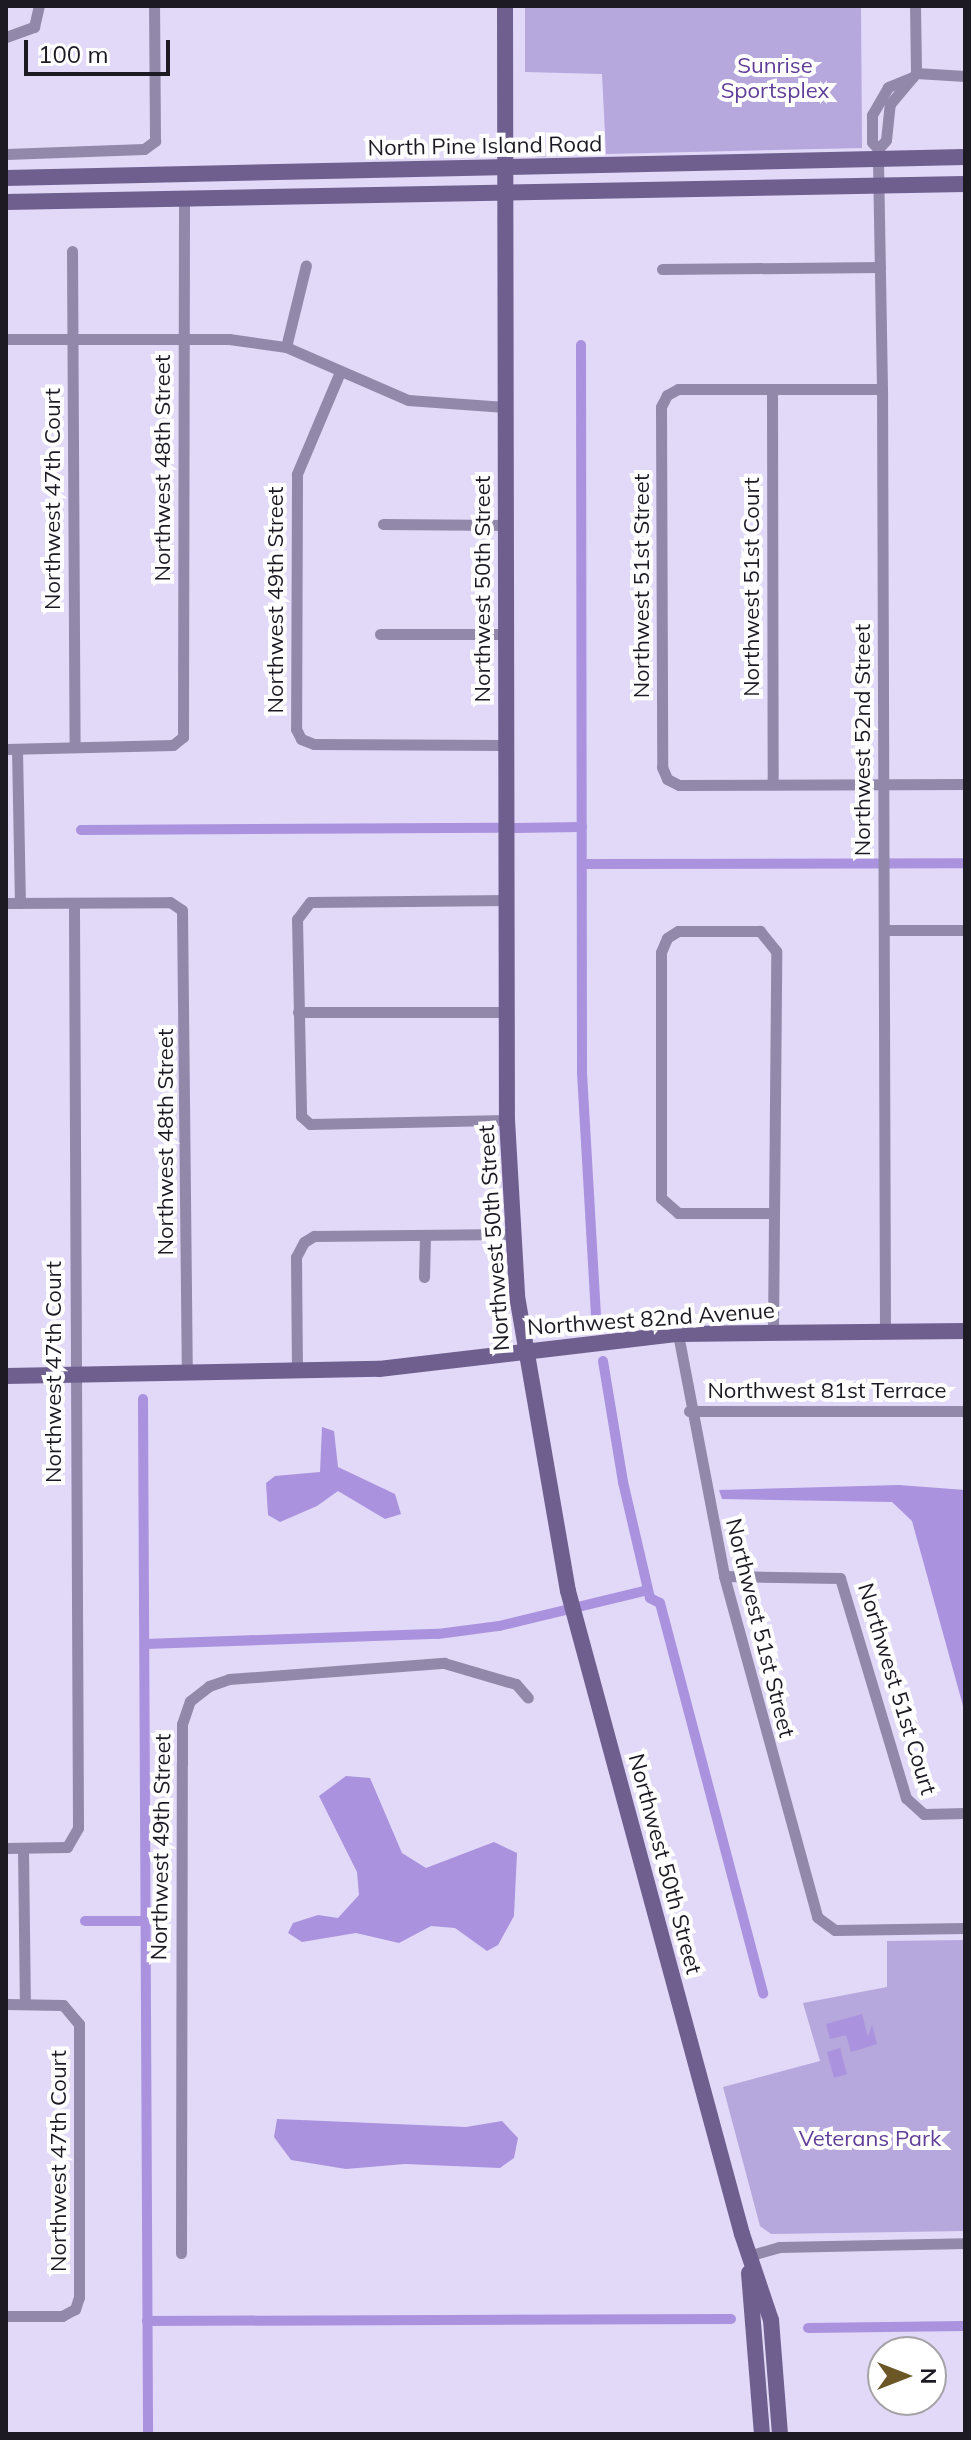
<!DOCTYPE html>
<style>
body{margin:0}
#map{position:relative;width:971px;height:2440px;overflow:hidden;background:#e1d9f7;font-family:Mulish,sans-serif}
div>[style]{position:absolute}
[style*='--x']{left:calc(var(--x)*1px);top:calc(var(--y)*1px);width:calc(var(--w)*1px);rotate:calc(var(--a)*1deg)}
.green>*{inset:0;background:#b6a7dd}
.water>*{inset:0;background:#aa92de}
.canal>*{height:10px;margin:-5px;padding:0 5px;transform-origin:5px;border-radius:5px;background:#aa92de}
.street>*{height:11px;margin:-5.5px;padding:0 5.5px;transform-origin:5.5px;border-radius:5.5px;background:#9289aa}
.secondary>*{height:16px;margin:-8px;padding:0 8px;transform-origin:8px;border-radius:8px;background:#6e5f8f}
span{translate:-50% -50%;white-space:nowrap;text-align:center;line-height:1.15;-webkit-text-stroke:8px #fff;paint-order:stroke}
.park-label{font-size:22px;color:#603e98}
.street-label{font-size:22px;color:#1d1a24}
.frame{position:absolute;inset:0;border:8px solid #1d1a24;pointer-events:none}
.north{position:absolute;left:867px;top:2336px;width:80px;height:80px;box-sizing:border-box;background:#fff;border:2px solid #a5a3a7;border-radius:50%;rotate:90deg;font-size:22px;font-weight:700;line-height:32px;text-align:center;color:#1d1a24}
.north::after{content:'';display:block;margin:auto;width:28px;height:36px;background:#6b5726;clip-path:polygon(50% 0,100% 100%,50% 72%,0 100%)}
.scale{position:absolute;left:24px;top:40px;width:146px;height:36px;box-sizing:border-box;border:4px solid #1d1a24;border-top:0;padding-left:10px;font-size:24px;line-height:28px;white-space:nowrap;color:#1d1a24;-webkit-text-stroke:6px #fff;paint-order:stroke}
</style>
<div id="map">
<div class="green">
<i style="clip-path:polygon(525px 6px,861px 6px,862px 148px,606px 154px,602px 74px,525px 72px)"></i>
<i style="clip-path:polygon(524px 138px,543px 140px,546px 157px,536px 157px,524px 146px)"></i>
<i style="clip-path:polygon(965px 1940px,965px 2231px,771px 2234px,760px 2226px,723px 2087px,820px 2061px,803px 2003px,887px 1987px,887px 1941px)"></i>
</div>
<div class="water">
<i style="clip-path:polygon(322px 1427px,334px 1431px,338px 1467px,395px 1494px,401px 1514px,385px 1519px,338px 1491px,317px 1506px,280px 1522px,268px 1515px,266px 1483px,275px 1476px,320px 1472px)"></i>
<i style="clip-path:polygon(899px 1485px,965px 1490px,965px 1713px,912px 1521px,892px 1502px,722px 1499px,719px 1490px)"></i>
<i style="clip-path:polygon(346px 1776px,370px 1778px,402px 1853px,426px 1868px,494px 1842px,517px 1853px,514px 1916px,498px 1945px,487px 1951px,455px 1928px,431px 1926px,399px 1943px,356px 1933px,302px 1942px,288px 1933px,293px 1923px,318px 1915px,338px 1918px,359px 1895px,357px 1872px,319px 1796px)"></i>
<i style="clip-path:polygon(862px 2014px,868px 2037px,872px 2025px,877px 2044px,851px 2052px,846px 2035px,830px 2039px,826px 2024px)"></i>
<i style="clip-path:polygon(840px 2048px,847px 2074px,834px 2078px,827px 2052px)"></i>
<i style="clip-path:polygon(277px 2119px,466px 2127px,502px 2121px,518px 2138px,514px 2158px,500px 2168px,405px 2164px,346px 2169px,291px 2160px,274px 2137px)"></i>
</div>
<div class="canal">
<i style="--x:581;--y:345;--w:728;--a:89.92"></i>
<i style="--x:582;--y:1073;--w:244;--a:86.7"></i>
<i style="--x:515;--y:828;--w:67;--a:-0.9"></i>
<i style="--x:81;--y:830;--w:416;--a:-0.3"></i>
<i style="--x:582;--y:864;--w:383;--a:-0.1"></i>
<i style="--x:603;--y:1361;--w:123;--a:80.6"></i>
<i style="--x:623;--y:1482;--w:119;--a:76.9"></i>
<i style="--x:650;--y:1598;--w:11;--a:27"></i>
<i style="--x:660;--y:1603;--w:404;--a:75.2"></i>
<i style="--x:143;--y:1399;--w:1035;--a:89.72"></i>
<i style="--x:145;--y:1644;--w:293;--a:-2"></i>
<i style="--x:438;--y:1634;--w:62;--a:-7.5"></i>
<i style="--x:499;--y:1626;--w:153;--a:-13.6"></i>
<i style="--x:85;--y:1921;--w:61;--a:0"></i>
<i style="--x:147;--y:2321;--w:584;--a:-0.2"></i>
<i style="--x:808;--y:2328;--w:157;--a:-0.7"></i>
</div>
<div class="street">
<i style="--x:915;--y:6;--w:67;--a:89.1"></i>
<i style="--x:6;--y:37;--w:30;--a:-20"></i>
<i style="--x:34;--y:27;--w:22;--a:-77"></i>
<i style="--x:916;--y:73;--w:49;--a:3.5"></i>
<i style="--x:878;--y:149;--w:12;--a:-48"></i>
<i style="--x:886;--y:140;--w:36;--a:-84"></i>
<i style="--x:890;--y:104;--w:35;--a:-50"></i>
<i style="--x:6;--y:154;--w:138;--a:-2.1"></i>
<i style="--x:144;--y:149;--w:14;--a:-36"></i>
<i style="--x:155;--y:141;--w:135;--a:-90.4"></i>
<i style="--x:72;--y:251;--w:495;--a:89.7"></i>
<i style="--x:662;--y:269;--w:218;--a:-0.5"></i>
<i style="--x:6;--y:339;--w:223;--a:0"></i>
<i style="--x:229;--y:339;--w:58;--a:8"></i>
<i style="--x:286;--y:347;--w:133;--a:23.5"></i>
<i style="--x:408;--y:400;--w:97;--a:4.1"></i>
<i style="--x:286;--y:347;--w:84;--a:-76.3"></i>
<i style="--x:340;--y:372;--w:111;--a:112.9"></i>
<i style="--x:297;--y:474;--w:255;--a:90.2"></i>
<i style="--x:296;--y:729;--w:11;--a:63"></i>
<i style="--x:301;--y:739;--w:14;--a:21"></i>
<i style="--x:314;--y:744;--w:191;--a:0.3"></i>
<i style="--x:772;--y:389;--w:395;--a:89.9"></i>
<i style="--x:882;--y:389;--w:204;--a:180"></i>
<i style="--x:678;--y:389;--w:13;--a:151"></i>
<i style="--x:667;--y:395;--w:13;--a:117"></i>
<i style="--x:661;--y:407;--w:360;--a:89.8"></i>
<i style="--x:662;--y:767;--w:13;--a:67"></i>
<i style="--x:667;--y:779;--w:13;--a:27"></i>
<i style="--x:679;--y:785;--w:286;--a:-0.2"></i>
<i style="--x:383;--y:524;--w:122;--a:0.5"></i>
<i style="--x:380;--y:634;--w:125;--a:0"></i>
<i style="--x:6;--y:749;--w:167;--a:-1.4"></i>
<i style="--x:173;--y:745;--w:13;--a:-39"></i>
<i style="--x:183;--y:737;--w:539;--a:-89.89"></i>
<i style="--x:17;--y:749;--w:154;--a:88.9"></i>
<i style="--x:507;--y:900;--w:197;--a:179.4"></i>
<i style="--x:310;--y:902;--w:21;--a:127"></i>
<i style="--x:297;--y:919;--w:197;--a:88.8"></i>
<i style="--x:301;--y:1116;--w:12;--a:42"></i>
<i style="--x:310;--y:1124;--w:197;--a:-1.2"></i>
<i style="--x:6;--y:903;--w:164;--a:-0.3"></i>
<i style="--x:170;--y:902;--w:14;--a:34"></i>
<i style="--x:182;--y:910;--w:464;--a:89.4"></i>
<i style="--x:884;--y:930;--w:81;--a:0"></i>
<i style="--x:298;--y:1012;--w:208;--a:0"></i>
<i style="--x:424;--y:1277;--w:42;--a:-88.6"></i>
<i style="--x:885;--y:1331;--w:942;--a:-90.18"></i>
<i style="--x:882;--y:389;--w:240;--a:-91"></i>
<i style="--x:878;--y:149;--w:9;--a:-131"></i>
<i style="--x:872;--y:142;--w:27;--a:-90"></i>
<i style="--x:872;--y:115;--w:32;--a:-60"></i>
<i style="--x:888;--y:87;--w:27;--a:-22"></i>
<i style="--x:773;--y:1332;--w:381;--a:-89.5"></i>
<i style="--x:776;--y:951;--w:26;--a:-129"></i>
<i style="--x:760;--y:931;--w:82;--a:180"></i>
<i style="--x:678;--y:931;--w:13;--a:148"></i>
<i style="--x:667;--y:938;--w:15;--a:113"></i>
<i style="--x:661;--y:952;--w:246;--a:90"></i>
<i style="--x:661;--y:1198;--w:23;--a:41"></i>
<i style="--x:678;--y:1213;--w:95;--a:0"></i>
<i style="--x:678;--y:1334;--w:246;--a:79.2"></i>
<i style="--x:724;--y:1576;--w:353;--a:74.7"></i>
<i style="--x:817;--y:1917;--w:22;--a:36"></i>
<i style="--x:835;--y:1930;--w:130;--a:-0.9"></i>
<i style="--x:297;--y:1372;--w:115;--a:-90.5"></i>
<i style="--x:296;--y:1257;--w:17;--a:-62"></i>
<i style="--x:304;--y:1242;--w:12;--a:-31"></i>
<i style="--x:314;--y:1236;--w:199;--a:-0.6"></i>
<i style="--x:689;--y:1411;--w:276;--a:0"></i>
<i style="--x:724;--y:1576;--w:116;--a:1"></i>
<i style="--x:840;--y:1578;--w:230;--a:73.3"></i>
<i style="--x:906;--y:1798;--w:24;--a:42"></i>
<i style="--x:924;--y:1814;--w:41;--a:-1.4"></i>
<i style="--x:6;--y:1848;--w:61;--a:-0.9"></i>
<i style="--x:67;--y:1847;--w:22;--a:-60"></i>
<i style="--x:78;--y:1828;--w:925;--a:-90.25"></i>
<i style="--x:23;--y:1848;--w:156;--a:89.3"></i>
<i style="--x:6;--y:2004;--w:57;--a:1"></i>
<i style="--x:63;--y:2005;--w:25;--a:50"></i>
<i style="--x:79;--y:2024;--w:273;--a:90"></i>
<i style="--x:79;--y:2297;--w:13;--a:108"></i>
<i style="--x:75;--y:2309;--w:15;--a:152"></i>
<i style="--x:62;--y:2316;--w:56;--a:180"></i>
<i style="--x:181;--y:2253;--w:490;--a:-89.9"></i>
<i style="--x:182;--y:1763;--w:39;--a:-90"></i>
<i style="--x:182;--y:1724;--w:24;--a:-71"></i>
<i style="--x:190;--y:1701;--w:24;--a:-38"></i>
<i style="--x:209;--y:1686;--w:21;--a:-19"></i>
<i style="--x:229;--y:1679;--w:216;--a:-4.3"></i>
<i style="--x:444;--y:1663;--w:75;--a:16.3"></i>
<i style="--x:516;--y:1684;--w:18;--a:49"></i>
<i style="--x:748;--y:2256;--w:33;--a:-16"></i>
<i style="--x:780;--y:2247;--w:185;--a:-1.2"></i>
</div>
<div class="secondary">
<i style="--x:505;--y:6;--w:1114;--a:89.9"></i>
<i style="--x:507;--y:1120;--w:176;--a:86.7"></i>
<i style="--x:517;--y:1296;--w:299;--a:80.2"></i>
<i style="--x:568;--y:1591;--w:666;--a:74.86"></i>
<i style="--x:742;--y:2234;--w:91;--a:71.4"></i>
<i style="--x:771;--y:2320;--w:114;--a:85.5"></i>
<i style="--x:6;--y:178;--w:959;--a:-1.25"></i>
<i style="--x:6;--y:202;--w:959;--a:-1.08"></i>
<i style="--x:6;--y:1376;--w:373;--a:-1.1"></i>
<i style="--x:379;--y:1369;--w:301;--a:-6.7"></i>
<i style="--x:678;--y:1334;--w:287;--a:-0.6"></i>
<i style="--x:749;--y:2273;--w:162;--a:85.4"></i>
</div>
<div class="park-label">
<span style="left:775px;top:78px">Sunrise<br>Sportsplex</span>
<span style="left:870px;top:2139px">Veterans Park</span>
</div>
<div class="street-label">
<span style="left:485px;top:146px;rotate:-1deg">North Pine Island Road</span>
<span style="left:163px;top:468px;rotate:-90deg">Northwest 48th Street</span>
<span style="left:53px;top:499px;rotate:-90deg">Northwest 47th Court</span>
<span style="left:642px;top:586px;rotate:-90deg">Northwest 51st Street</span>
<span style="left:752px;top:587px;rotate:-90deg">Northwest 51st Court</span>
<span style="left:483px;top:589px;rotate:-90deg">Northwest 50th Street</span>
<span style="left:276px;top:600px;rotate:-90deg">Northwest 49th Street</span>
<span style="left:863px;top:740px;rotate:-90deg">Northwest 52nd Street</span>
<span style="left:166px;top:1142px;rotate:-90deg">Northwest 48th Street</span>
<span style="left:494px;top:1238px;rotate:-94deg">Northwest 50th Street</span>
<span style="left:651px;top:1319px;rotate:-4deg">Northwest 82nd Avenue</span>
<span style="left:54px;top:1372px;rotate:-90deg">Northwest 47th Court</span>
<span style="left:827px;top:1391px">Northwest 81st Terrace</span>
<span style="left:760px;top:1628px;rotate:76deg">Northwest 51st Street</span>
<span style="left:897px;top:1689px;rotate:73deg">Northwest 51st Court</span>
<span style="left:161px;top:1847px;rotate:-89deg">Northwest 49th Street</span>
<span style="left:665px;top:1864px;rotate:75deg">Northwest 50th Street</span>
<span style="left:59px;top:2161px;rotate:-90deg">Northwest 47th Court</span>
</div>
<div class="frame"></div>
<div class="north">N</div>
<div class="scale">100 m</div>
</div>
